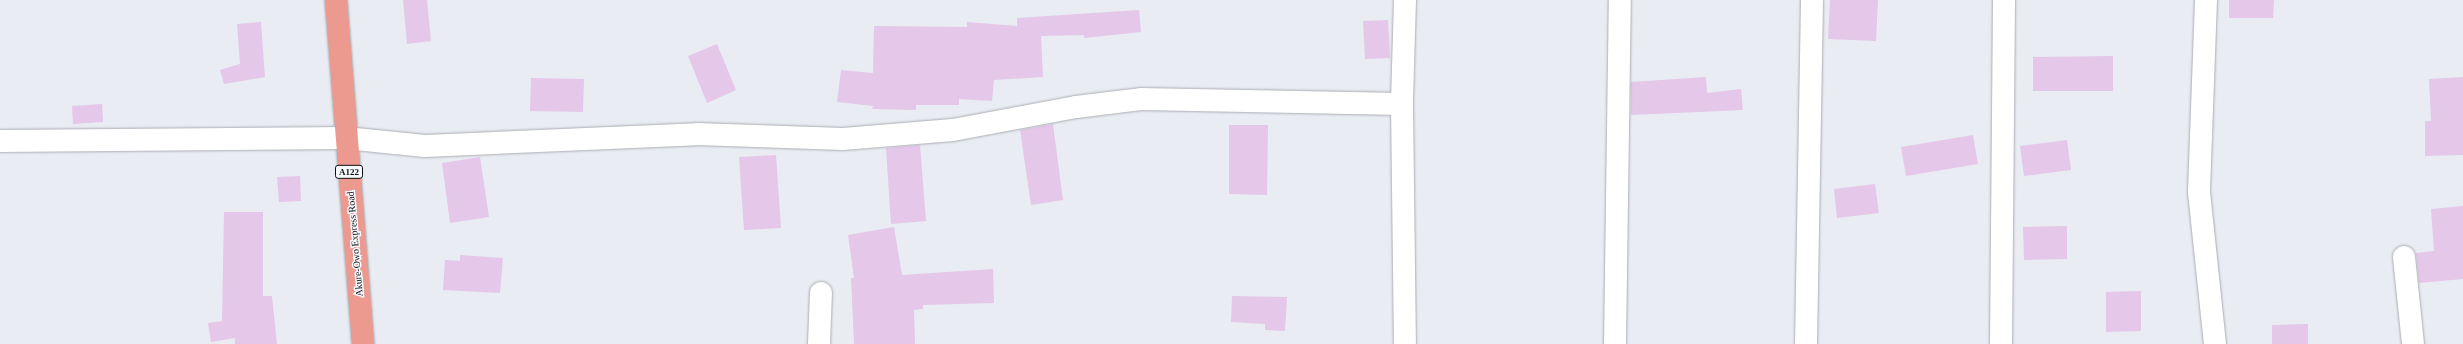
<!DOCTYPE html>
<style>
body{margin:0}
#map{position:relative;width:2463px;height:344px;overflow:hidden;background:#e9ecf2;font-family:Georgia,serif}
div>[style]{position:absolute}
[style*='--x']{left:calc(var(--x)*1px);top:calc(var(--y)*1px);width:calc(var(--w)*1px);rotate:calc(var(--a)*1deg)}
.building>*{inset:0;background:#e4c7e9}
.roads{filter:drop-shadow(0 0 1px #aaadb3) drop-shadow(0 0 1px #aaadb3)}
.street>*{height:22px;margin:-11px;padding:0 11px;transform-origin:11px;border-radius:11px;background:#fff}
.highway>*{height:22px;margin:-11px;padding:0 11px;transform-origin:11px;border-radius:11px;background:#ec9990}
span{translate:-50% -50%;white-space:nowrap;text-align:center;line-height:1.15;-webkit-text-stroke:3px #f7fafe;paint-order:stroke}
.shield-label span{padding:1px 3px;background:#f7fafe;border:1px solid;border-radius:3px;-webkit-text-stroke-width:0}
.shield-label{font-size:9px;color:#101113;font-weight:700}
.street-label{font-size:10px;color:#101113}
</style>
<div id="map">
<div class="building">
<i style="clip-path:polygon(403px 0,427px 0,431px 41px,407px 44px)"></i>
<i style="clip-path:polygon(1830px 0,1878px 0,1876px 41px,1828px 39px)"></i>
<i style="clip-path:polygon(2229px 0,2274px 0,2273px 18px,2229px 18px)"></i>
<i style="clip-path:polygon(1139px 10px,1141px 32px,1084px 38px,1084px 35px,1041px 36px,1043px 77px,994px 80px,992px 101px,959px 99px,959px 105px,916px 105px,916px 110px,872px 109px,873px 106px,837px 102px,841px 70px,873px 73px,874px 26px,967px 27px,967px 22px,1017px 26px,1017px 18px)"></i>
<i style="clip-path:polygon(1388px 20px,1390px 58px,1365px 59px,1363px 21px)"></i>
<i style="clip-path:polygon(261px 22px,265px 77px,224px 84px,220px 70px,240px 64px,237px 24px)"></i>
<i style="clip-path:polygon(717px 44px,736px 90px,707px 103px,688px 56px)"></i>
<i style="clip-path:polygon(2113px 56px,2113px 91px,2033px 91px,2033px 57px)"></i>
<i style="clip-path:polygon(1706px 77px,1707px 93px,1741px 89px,1743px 110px,1631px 115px,1631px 82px)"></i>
<i style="clip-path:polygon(2463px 77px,2463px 155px,2425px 156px,2425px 121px,2431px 121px,2429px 79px)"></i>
<i style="clip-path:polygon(531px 78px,584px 79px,583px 112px,530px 111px)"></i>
<i style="clip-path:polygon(102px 104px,103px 122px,73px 124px,72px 106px)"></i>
<i style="clip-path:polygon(1053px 124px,1063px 200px,1031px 205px,1020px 130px)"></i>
<i style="clip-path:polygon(1229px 125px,1268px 125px,1267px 195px,1229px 194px)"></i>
<i style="clip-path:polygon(1973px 135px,1978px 164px,1906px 176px,1901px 147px)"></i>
<i style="clip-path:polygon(2067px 140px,2071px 170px,2024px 176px,2020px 146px)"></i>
<i style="clip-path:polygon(920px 145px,926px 221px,891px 224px,886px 148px)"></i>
<i style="clip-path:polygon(776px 155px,781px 228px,744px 230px,739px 157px)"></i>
<i style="clip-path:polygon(480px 157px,489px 217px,450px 223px,442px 163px)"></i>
<i style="clip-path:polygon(300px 176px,301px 201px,279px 202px,277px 177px)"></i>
<i style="clip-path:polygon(1875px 184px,1879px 213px,1837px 218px,1834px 189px)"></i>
<i style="clip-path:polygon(2463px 206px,2463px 279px,2419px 283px,2416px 253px,2434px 251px,2431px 209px)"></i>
<i style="clip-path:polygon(224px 212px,263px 212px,263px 296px,272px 296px,277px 344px,235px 344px,235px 338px,211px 342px,208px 323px,222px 321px)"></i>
<i style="clip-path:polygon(2067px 226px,2067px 259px,2024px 260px,2023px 227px)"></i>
<i style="clip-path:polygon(894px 227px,902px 275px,993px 269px,994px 303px,923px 305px,923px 309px,914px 310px,915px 344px,854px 344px,851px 278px,854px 278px,848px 235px)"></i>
<i style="clip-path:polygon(460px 255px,503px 258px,500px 293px,443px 290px,445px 260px,460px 261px)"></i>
<i style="clip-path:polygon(2141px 291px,2141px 331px,2106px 332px,2106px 292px)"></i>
<i style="clip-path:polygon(1232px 296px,1287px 297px,1285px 331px,1265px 330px,1265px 324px,1231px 322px)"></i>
<i style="clip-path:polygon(2308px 324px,2308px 344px,2272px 344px,2272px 325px)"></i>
</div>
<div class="roads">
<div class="street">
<i style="--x:1405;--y:0;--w:104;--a:91.7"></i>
<i style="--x:1402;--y:104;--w:240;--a:89.3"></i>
<i style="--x:2206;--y:0;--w:192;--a:92.1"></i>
<i style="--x:2199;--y:192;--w:153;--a:84"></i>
<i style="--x:0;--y:141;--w:346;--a:-0.5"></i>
<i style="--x:346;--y:138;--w:79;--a:5.8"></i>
<i style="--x:425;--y:146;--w:272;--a:-2.5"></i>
<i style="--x:697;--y:134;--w:146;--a:2"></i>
<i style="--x:843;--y:139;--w:110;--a:-4.7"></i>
<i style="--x:953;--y:130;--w:125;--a:-10.6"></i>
<i style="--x:1076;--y:107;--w:65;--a:-7"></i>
<i style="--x:1141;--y:99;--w:261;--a:1.1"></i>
<i style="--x:2404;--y:257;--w:87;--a:84.1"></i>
<i style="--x:819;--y:344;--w:51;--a:-87.8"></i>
<i style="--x:1615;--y:344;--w:344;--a:-89.2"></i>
<i style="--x:1806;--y:344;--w:344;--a:-89"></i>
<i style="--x:2001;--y:344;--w:344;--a:-89.5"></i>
</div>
<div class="highway">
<i style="--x:336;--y:0;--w:345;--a:85.5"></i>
</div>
</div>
<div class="shield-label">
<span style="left:349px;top:172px">A122</span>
</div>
<div class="street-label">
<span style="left:355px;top:244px;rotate:-95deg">Akure-Owo Express Road</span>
</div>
</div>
